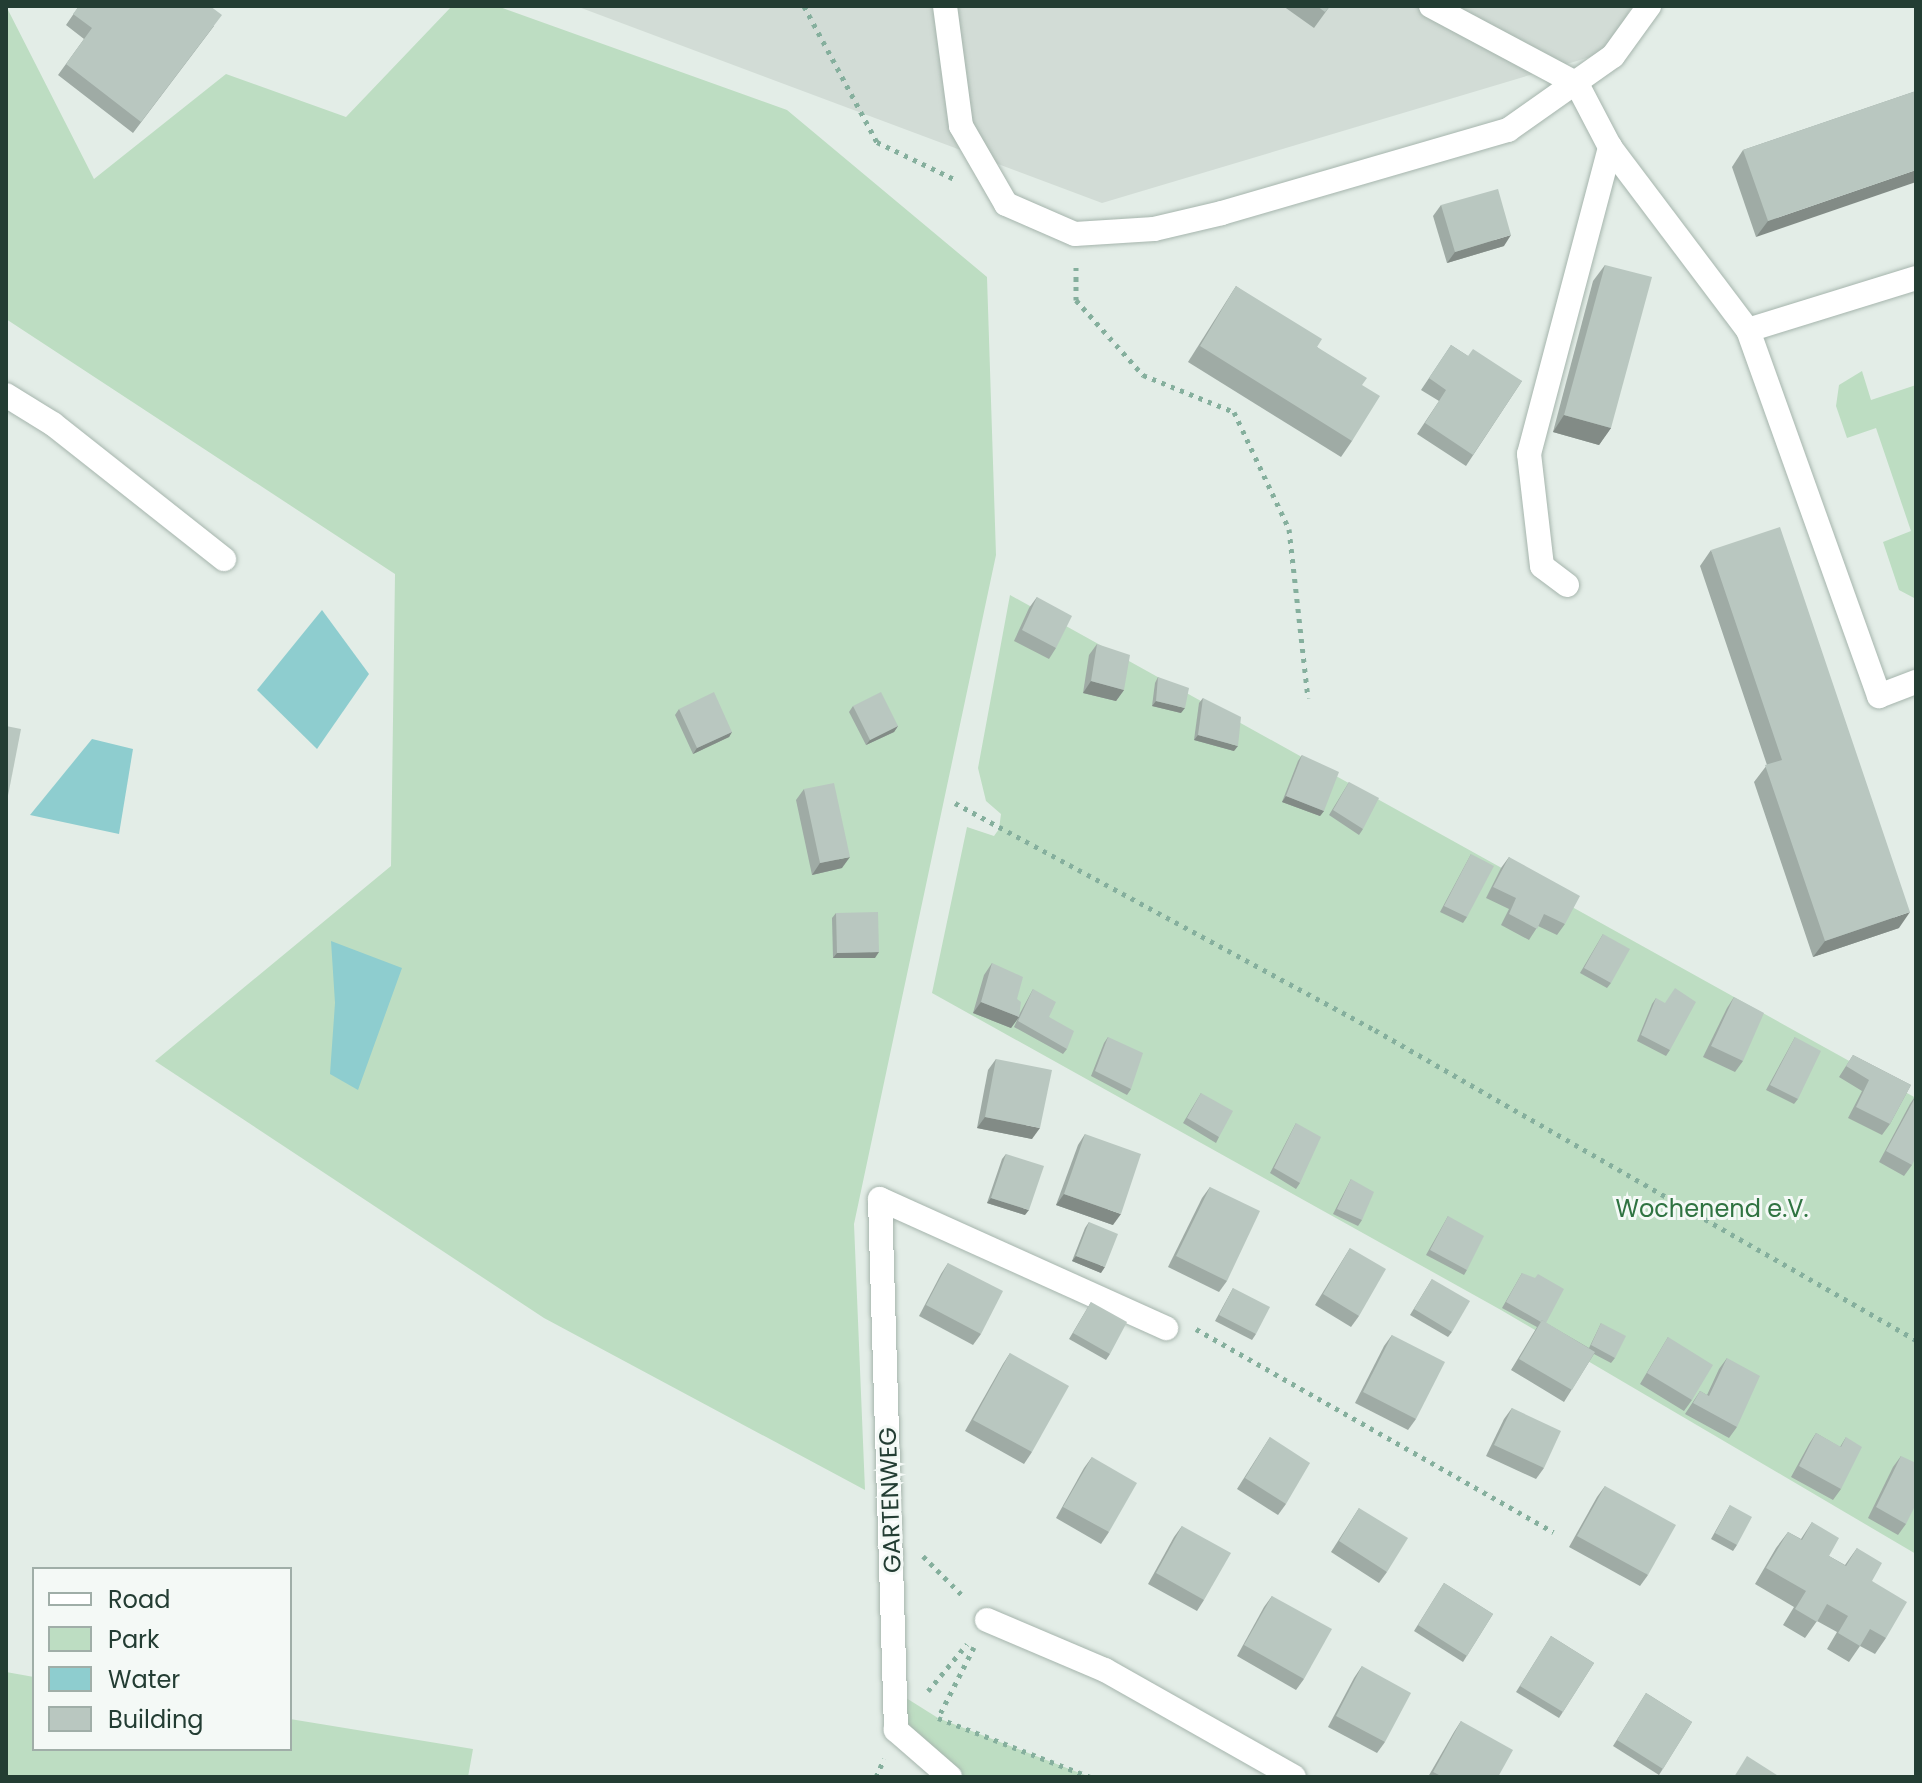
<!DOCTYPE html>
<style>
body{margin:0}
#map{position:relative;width:1922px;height:1783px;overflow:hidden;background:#e3ede7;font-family:Poppins,sans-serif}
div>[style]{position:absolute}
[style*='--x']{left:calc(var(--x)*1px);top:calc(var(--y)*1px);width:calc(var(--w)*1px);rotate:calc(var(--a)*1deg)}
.built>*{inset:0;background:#d2dcd6}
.green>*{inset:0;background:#bdddc2}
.water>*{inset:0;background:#8ecdcf}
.path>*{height:5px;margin-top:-2.5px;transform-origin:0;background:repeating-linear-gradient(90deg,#85af9d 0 4px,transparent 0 10px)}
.roads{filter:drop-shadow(0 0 2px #a6b5ad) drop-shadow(0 0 2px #a6b5ad)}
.minor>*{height:24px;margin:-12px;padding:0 12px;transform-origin:12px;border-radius:12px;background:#fff}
.wall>*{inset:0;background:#9faba5}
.shaded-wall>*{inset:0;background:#828b86}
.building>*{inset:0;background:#b9c7c0}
span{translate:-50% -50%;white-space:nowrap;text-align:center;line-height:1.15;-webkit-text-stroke:6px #f4f9f6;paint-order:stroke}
.park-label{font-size:24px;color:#2f7341}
.street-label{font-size:24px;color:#233d33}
.frame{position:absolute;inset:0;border:8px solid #233d33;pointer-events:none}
.legend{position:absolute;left:32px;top:1567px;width:260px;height:184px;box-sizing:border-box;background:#f4f9f6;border:2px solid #a0aea8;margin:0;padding:10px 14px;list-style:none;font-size:24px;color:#233d33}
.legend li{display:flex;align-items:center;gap:16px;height:40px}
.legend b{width:40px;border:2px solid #a0aea8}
</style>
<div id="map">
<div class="built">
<i style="clip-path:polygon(576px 6px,1632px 6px,1607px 52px,1102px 203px)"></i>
</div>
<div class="green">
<i style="clip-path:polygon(6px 6px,94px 179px,226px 74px,346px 117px,452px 6px,497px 6px,787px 110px,987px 277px,996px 555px,854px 1224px,865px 1490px,544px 1318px,155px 1061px,391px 866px,395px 574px,6px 319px)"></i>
<i style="clip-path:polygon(1862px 371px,1871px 400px,1916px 385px,1916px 599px,1899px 590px,1883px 542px,1911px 531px,1876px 428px,1847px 438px,1836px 406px,1839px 385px)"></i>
<i style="clip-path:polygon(1010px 595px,1916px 1098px,1916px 1554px,1501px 1310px,932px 993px,967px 827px,994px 836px,999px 829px,1001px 814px,986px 801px,978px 768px)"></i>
<i style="clip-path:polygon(6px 1672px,34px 1677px,34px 1749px,290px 1749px,290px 1719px,473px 1749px,468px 1777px,6px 1777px)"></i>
<i style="clip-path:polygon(895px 1691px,938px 1718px,1090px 1777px,950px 1777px,896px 1730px)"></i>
</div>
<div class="water">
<i style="clip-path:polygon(322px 610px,369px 674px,317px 749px,257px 690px)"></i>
<i style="clip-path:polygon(92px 739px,133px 749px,119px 834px,30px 815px)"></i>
<i style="clip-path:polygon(331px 941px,402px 968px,358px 1090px,330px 1074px,335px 1003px)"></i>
</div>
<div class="path">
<i style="--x:804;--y:6;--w:154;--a:61.8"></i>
<i style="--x:877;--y:142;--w:85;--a:25.7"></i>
<i style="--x:1076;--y:267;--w:33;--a:90"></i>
<i style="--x:1076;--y:300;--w:101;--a:48.2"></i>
<i style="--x:1143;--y:375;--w:98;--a:22.1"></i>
<i style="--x:1234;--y:412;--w:129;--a:64.8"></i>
<i style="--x:1289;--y:529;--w:170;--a:83.6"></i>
<i style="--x:955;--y:803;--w:477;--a:28.4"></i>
<i style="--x:1375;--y:1030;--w:624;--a:29.81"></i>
<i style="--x:1196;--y:1329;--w:411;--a:29.6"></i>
<i style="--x:923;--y:1556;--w:58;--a:45"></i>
<i style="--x:974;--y:1647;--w:80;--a:116.9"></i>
<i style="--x:938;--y:1718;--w:163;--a:21.2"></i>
<i style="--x:928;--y:1691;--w:61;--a:-50.3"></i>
<i style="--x:876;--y:1777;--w:20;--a:-66"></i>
</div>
<div class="roads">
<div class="minor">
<i style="--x:945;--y:6;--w:121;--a:82.4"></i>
<i style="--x:961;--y:126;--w:90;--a:60"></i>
<i style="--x:1006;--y:204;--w:75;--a:23.5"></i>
<i style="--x:1075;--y:234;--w:79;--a:-3.6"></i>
<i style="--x:1154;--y:229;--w:70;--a:-13.2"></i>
<i style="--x:1222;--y:213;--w:298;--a:-16.2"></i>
<i style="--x:1508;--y:130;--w:128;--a:-35.2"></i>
<i style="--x:1613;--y:56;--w:62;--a:-54.2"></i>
<i style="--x:1431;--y:6;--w:166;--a:28.1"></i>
<i style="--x:1577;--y:84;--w:71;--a:62.4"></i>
<i style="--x:1610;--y:147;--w:229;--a:53"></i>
<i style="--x:1748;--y:330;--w:389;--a:70.3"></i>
<i style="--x:1879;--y:696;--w:40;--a:-21"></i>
<i style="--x:1748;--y:330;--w:176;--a:-17.2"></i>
<i style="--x:6;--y:395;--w:55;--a:31.7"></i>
<i style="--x:53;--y:424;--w:218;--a:38.3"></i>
<i style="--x:1567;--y:585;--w:31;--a:-143"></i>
<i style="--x:1542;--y:566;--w:113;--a:-96.6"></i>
<i style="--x:1529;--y:454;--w:318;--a:-75.2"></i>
<i style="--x:987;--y:1620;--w:128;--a:23"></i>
<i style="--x:1105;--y:1670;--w:217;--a:29.5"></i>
<i style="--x:950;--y:1777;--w:72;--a:-139"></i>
<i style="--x:896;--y:1730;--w:531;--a:-91.73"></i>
<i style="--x:880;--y:1199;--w:314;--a:24.3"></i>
</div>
</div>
<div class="wall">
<i style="clip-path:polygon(79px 6px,214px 26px,133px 133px,58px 75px,84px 39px,66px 25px)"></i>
<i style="clip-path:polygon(1283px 6px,1330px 6px,1314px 28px)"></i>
<i style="clip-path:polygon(1916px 91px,1756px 237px,1732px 167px,1743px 150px)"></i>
<i style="clip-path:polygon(1441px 205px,1504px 246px,1447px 263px,1433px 216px)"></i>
<i style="clip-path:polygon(1605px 265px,1611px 428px,1599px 445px,1553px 432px,1593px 281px)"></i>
<i style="clip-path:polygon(1236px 286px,1317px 347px,1362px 385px,1352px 441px,1341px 457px,1188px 362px)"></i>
<i style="clip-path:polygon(1451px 345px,1468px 356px,1522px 381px,1466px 466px,1417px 434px,1439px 401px,1421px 390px)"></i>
<i style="clip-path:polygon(1711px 550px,1899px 928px,1813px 957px,1754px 782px,1767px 765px,1700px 566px)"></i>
<i style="clip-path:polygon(1037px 597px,1056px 648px,1049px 659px,1014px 641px,1029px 608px)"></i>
<i style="clip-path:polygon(1097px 644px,1124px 690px,1116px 701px,1083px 693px,1089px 655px)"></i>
<i style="clip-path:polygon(1158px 677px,1181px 713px,1152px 706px,1155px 683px)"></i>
<i style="clip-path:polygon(1203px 698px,1234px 751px,1194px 740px,1199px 703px)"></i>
<i style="clip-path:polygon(853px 706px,898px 726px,894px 732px,866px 745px,849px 712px)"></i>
<i style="clip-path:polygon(679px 709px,732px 732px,729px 737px,693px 754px,675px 715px)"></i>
<i style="clip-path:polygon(1302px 755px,1324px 811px,1320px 816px,1282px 802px,1298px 761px)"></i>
<i style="clip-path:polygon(1349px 782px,1363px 829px,1359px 835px,1329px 815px)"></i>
<i style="clip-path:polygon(804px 789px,842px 868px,812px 875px,796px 800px)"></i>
<i style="clip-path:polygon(1471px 854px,1467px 917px,1463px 923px,1440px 912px)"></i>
<i style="clip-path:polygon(1509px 857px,1565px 924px,1557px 935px,1538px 926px,1529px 940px,1501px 925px,1509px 909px,1486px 898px,1501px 868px)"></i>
<i style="clip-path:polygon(836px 913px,875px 958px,833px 958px,832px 918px)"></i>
<i style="clip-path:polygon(1603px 934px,1611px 983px,1607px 988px,1580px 973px)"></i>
<i style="clip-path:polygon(992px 963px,1017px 999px,1019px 1015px,1033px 989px,1067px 1049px,1063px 1054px,1014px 1027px,1018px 1018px,1011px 1028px,973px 1013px,984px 975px)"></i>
<i style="clip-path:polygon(1734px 997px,1743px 1061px,1735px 1072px,1703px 1057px,1727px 1008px)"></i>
<i style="clip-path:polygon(1656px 998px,1670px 1050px,1666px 1056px,1637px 1041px,1652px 1004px)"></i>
<i style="clip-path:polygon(1108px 1037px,1131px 1089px,1127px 1095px,1091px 1076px,1104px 1043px)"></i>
<i style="clip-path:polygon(1795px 1037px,1798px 1099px,1794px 1104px,1766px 1090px)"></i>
<i style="clip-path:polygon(1853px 1055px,1911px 1085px,1890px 1124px,1882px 1135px,1848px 1118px,1862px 1091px,1839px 1077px)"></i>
<i style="clip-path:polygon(996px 1059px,1032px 1139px,977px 1128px,988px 1070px)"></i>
<i style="clip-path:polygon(1201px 1093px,1219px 1137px,1216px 1143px,1183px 1123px)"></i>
<i style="clip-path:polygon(1916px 1095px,1912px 1165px,1904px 1176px,1879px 1162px,1910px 1104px)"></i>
<i style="clip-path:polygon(1296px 1123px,1300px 1183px,1296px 1189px,1270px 1173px)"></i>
<i style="clip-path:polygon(1085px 1134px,1113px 1225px,1056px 1205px,1078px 1145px)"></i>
<i style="clip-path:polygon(1006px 1154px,1025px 1215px,987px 1203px,1002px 1159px)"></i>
<i style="clip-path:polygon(1351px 1179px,1362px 1220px,1358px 1226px,1333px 1214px)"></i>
<i style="clip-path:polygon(1210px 1187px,1227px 1281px,1219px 1292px,1168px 1267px,1202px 1198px)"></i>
<i style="clip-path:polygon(1448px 1216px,1467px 1270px,1464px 1275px,1426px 1255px)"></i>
<i style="clip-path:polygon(1089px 1222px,1101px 1273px,1072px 1261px,1085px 1228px)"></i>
<i style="clip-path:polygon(1350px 1248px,1359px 1316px,1351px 1327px,1315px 1305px)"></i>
<i style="clip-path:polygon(948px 1263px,981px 1334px,973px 1345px,919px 1316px,941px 1274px)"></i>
<i style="clip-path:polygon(1522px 1273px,1546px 1323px,1589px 1348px,1601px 1323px,1615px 1358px,1611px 1363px,1594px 1354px,1564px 1402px,1511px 1370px,1537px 1327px,1502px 1308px)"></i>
<i style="clip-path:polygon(1432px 1279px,1452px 1332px,1448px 1337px,1410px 1315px)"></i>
<i style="clip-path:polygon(1233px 1288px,1256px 1334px,1252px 1340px,1215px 1321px)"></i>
<i style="clip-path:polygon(1091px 1302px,1110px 1354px,1106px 1360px,1069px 1339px)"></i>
<i style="clip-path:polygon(1392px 1335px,1416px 1419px,1408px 1430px,1355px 1403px,1384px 1346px)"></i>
<i style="clip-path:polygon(1668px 1337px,1692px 1400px,1684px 1411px,1640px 1384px)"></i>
<i style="clip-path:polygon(1010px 1353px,1032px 1452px,1024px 1464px,965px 1431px,1003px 1364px)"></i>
<i style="clip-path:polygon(1727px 1358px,1737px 1427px,1729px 1438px,1685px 1414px,1700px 1391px,1707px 1395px,1719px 1369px)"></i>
<i style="clip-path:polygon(1512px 1408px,1544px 1468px,1536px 1479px,1486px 1456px,1504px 1419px)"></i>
<i style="clip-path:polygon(1816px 1433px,1840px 1447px,1846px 1437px,1841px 1489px,1833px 1500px,1791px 1477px,1809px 1444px)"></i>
<i style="clip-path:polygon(1270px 1437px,1286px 1504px,1278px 1515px,1237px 1489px)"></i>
<i style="clip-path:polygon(1901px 1456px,1906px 1524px,1898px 1535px,1868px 1518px,1893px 1467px)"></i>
<i style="clip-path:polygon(1092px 1457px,1109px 1532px,1101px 1544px,1056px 1518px,1084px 1468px)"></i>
<i style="clip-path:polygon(1605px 1486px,1648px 1575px,1640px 1586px,1569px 1547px,1597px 1497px)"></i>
<i style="clip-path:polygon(1730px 1505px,1737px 1545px,1733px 1551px,1711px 1539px)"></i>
<i style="clip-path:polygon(1359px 1508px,1387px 1572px,1379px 1583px,1331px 1552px)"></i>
<i style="clip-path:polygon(1812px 1522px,1829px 1556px,1845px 1565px,1857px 1548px,1872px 1581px,1886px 1638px,1875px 1654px,1860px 1646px,1849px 1662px,1827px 1649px,1837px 1632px,1817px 1621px,1805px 1638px,1783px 1625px,1794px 1607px,1755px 1584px,1776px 1548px,1788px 1532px,1801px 1539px)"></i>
<i style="clip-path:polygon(1182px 1526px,1204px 1600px,1197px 1611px,1148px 1584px,1174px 1537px)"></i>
<i style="clip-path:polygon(1444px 1583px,1493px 1614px,1463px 1662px,1414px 1631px)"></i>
<i style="clip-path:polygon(1272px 1596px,1304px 1679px,1296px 1690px,1237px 1656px,1264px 1607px)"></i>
<i style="clip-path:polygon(1551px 1636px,1594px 1663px,1559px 1718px,1516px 1692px)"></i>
<i style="clip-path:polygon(1362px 1666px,1385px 1742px,1377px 1753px,1328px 1727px,1354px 1678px)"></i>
<i style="clip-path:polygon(1646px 1693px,1692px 1722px,1659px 1775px,1613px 1746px)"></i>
<i style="clip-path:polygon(1461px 1721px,1498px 1777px,1428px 1777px,1454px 1732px)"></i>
</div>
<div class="shaded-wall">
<i style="clip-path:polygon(1916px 170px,1916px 182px,1756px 237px,1768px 221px)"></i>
<i style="clip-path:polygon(1511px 235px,1504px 246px,1447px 263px,1455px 252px)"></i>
<i style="clip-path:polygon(1564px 415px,1611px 428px,1599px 445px,1553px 432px)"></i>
<i style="clip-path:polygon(1091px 681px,1124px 690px,1116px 701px,1083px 693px)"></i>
<i style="clip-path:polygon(1156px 701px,1185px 708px,1181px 713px,1152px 706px)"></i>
<i style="clip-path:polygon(898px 726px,894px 732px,866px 745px,870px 740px)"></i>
<i style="clip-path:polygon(732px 732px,729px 737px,693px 754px,697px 748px)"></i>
<i style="clip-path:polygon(1198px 735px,1238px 746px,1234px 751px,1194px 740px)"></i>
<i style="clip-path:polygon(1286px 796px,1324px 811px,1320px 816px,1282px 802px)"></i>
<i style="clip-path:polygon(850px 857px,842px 868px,812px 875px,820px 863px)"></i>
<i style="clip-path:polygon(1910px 912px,1899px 928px,1813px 957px,1825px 941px)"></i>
<i style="clip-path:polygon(879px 952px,875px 958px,833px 958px,837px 953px)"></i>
<i style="clip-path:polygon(981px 1002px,1019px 1017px,1011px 1028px,973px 1013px)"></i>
<i style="clip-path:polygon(985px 1117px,1040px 1128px,1032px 1139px,977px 1128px)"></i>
<i style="clip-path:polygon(1064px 1194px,1121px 1214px,1113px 1225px,1056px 1205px)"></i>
<i style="clip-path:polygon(991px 1198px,1029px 1210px,1025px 1215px,987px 1203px)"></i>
<i style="clip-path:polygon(1076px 1256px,1105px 1267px,1101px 1273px,1072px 1261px)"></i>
</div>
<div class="building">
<i style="clip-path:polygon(79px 6px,210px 6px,222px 15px,141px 122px,66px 64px,92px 28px,73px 14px)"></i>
<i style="clip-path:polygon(1317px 6px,1330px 6px,1325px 12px)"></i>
<i style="clip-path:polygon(1916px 91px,1916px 170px,1768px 221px,1743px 150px)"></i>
<i style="clip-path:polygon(1498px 189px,1511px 235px,1455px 252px,1441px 205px)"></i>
<i style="clip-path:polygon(1605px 265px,1652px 277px,1611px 428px,1564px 415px)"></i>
<i style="clip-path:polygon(1236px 286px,1322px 339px,1317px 347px,1367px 378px,1362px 385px,1380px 396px,1352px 441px,1200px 346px)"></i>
<i style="clip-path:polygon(1451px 345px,1468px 356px,1473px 349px,1522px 381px,1473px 455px,1425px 423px,1446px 390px,1429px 378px)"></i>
<i style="clip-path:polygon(1780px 527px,1910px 912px,1825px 941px,1765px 765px,1782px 760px,1711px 550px)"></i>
<i style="clip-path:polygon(1037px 597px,1072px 616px,1056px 648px,1022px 630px)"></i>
<i style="clip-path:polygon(1097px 644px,1130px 655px,1124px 690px,1091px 681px)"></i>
<i style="clip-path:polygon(1158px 677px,1189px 688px,1185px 708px,1156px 701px)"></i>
<i style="clip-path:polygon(714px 692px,732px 732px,697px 748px,679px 709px)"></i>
<i style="clip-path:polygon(881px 692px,898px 726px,870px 740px,853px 706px)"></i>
<i style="clip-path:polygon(1203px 698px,1241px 717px,1238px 746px,1198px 735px)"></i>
<i style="clip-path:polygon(6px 726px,21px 729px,6px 806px)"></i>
<i style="clip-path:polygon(1302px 755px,1339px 772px,1324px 811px,1286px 796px)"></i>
<i style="clip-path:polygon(1349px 782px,1379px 798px,1363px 829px,1333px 810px)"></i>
<i style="clip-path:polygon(834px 783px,850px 857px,820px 863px,804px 789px)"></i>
<i style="clip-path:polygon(1471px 854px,1494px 866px,1467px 917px,1444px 906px)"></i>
<i style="clip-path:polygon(1509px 857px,1580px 896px,1565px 924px,1544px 914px,1537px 929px,1509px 914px,1516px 898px,1493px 887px)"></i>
<i style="clip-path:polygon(878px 912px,879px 952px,837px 953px,836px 913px)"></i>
<i style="clip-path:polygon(1603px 934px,1630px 949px,1611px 983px,1584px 968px)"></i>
<i style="clip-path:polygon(992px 963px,1023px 977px,1017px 999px,1021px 1002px,1019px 1017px,981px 1002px)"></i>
<i style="clip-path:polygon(1675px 988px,1696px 1002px,1670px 1050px,1641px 1035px,1656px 998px,1665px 1003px)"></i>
<i style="clip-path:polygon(1033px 989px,1056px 1002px,1049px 1017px,1074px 1031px,1067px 1049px,1018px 1021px)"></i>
<i style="clip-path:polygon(1734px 997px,1764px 1013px,1743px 1061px,1711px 1046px)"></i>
<i style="clip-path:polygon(1108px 1037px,1143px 1053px,1131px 1089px,1095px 1071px)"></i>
<i style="clip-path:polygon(1795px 1037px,1821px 1051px,1798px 1099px,1770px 1085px)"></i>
<i style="clip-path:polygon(1853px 1055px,1911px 1085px,1890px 1124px,1856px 1107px,1869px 1080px,1846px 1066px)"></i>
<i style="clip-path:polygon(996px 1059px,1052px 1070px,1040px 1128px,985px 1117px)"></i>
<i style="clip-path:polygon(1201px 1093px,1233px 1111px,1219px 1137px,1187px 1118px)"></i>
<i style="clip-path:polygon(1916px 1096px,1916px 1157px,1912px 1165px,1886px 1151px)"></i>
<i style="clip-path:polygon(1296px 1123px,1321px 1137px,1300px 1183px,1274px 1168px)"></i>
<i style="clip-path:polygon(1085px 1134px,1141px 1154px,1121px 1214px,1064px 1194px)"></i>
<i style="clip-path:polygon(1006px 1154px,1044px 1166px,1029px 1210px,991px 1198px)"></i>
<i style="clip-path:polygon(1351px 1179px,1374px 1192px,1362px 1220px,1337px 1209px)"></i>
<i style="clip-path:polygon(1210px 1187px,1260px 1211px,1227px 1281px,1176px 1256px)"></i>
<i style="clip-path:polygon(1448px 1216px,1484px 1236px,1467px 1270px,1430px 1250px)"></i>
<i style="clip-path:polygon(1089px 1222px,1118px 1234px,1105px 1267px,1076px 1256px)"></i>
<i style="clip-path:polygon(1350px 1248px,1386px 1269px,1359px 1316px,1323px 1294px)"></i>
<i style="clip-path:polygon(948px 1263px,1003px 1291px,981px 1334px,926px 1305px)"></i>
<i style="clip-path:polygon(1522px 1273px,1535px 1278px,1538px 1274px,1564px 1289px,1546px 1323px,1542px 1320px,1541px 1322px,1506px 1302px)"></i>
<i style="clip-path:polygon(1432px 1279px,1470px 1301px,1452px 1332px,1414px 1309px)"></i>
<i style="clip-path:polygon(1233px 1288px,1270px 1307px,1256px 1334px,1219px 1315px)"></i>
<i style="clip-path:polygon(1091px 1302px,1127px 1322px,1110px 1354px,1073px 1333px)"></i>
<i style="clip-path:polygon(1542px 1320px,1595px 1352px,1572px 1390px,1519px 1359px)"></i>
<i style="clip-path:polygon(1601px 1323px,1626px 1336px,1615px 1358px,1591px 1345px)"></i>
<i style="clip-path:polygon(1392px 1335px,1445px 1362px,1416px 1419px,1363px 1392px)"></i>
<i style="clip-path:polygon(1668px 1337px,1713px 1365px,1692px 1400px,1647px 1373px)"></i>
<i style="clip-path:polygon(1010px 1353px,1069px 1386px,1032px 1452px,973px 1420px)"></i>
<i style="clip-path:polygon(1727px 1358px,1760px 1376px,1737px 1427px,1693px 1403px,1700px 1391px,1709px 1396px)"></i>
<i style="clip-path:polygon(1512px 1408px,1561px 1431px,1544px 1468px,1494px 1445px)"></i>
<i style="clip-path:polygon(1816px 1433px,1841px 1447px,1846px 1437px,1862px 1447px,1841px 1489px,1799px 1466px)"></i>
<i style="clip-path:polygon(1270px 1437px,1310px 1463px,1286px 1504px,1245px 1478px)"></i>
<i style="clip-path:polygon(1901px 1456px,1916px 1463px,1916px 1504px,1906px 1524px,1876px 1507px)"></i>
<i style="clip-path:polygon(1092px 1457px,1137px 1483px,1109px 1532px,1063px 1507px)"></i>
<i style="clip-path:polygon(1605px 1486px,1676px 1525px,1648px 1575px,1577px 1536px)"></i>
<i style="clip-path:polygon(1730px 1505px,1752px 1517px,1737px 1545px,1715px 1533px)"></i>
<i style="clip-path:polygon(1359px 1508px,1408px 1538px,1387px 1572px,1339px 1541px)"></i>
<i style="clip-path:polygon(1812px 1522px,1839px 1538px,1829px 1556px,1846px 1566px,1857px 1548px,1882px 1563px,1872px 1581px,1907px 1602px,1886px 1638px,1870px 1629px,1860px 1646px,1838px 1633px,1848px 1616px,1827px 1604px,1817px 1622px,1795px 1609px,1806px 1591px,1766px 1568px,1788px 1532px,1802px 1540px)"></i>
<i style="clip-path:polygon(1182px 1526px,1231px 1553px,1204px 1600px,1156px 1573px)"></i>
<i style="clip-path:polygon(1444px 1583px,1493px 1614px,1467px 1656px,1418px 1625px)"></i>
<i style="clip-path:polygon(1272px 1596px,1332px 1629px,1304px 1679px,1244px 1645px)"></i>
<i style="clip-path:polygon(1551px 1636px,1594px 1663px,1563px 1712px,1520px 1686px)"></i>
<i style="clip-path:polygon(1362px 1666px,1411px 1693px,1385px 1742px,1336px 1716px)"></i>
<i style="clip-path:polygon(1646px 1693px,1692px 1722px,1663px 1769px,1617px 1740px)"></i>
<i style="clip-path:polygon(1461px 1721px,1513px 1750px,1498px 1777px,1443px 1777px,1433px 1772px)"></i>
<i style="clip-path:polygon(1747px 1756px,1780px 1777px,1734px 1777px)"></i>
</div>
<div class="park-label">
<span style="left:1712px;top:1209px">Wochenend e.V.</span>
</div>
<div class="street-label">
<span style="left:890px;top:1500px;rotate:-92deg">GARTENWEG</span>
</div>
<div class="frame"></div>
<ul class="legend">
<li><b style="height:10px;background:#fff"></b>Road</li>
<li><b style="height:22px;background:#bdddc2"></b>Park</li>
<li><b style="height:22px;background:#8ecdcf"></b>Water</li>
<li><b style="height:22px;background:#b9c7c0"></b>Building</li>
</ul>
</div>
